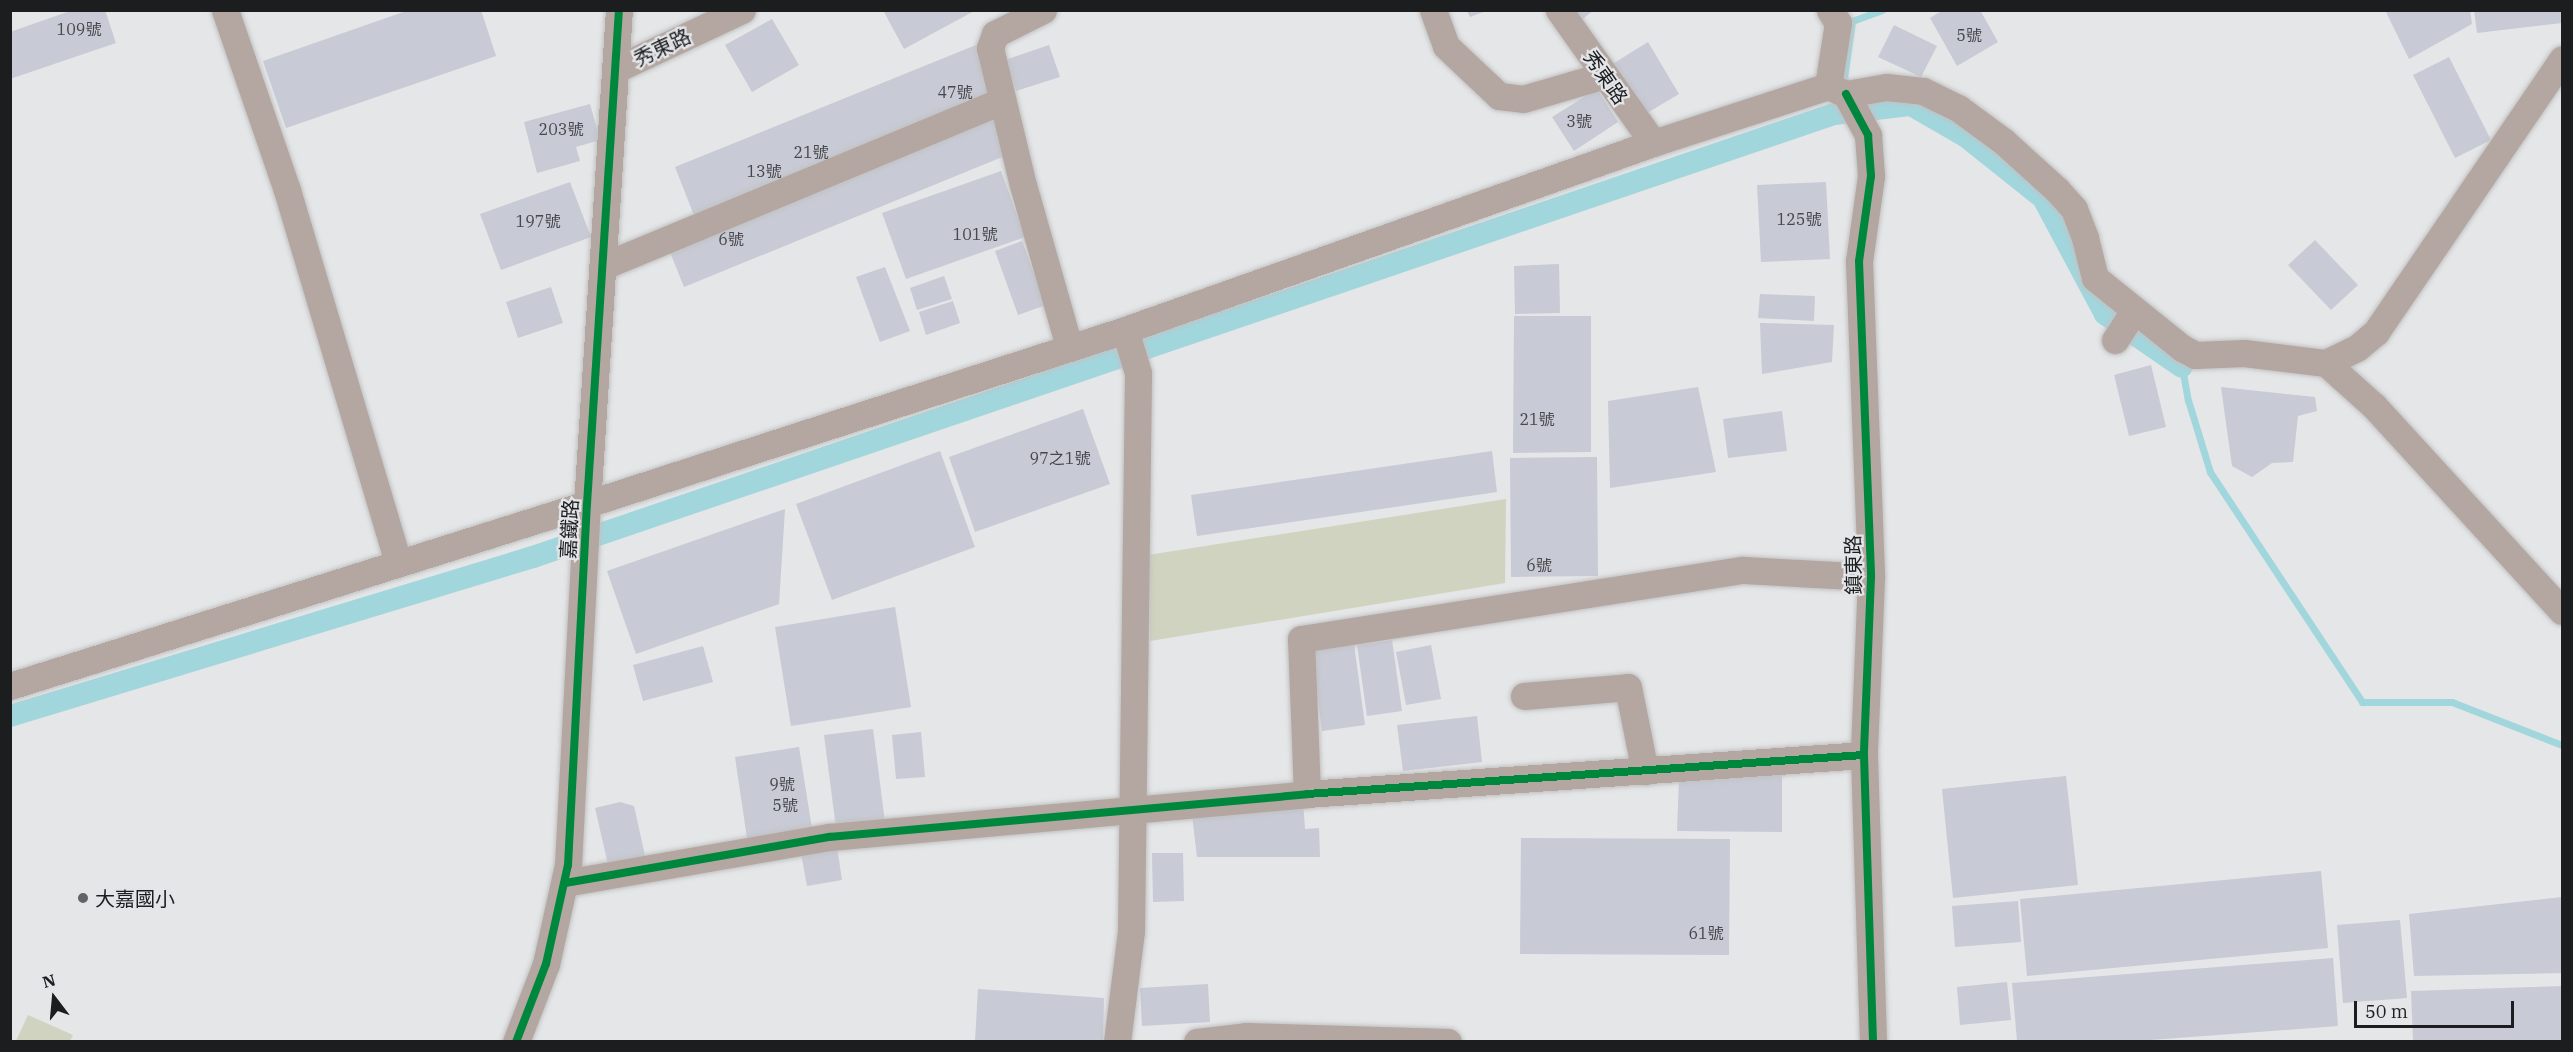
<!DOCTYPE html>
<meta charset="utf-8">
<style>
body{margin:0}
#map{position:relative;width:2573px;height:1052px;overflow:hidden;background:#e5e6e7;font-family:"IBM Plex Serif","Noto Sans TC",serif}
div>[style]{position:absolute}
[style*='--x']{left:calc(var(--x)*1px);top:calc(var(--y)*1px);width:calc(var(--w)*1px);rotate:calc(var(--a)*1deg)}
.green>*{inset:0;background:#cfd3bf}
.stream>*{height:7px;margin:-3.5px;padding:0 3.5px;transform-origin:3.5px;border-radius:3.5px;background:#a2d6dd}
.canal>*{height:22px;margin:-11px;padding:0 11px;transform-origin:11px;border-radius:11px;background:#a2d6dd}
.building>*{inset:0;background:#c8cad5}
.roads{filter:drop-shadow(0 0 2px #c1c2c3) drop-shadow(0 0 2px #c1c2c3)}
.minor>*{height:27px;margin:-13.5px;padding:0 13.5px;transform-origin:13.5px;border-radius:13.5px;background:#b4a6a1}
.cycleway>*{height:8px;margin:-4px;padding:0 4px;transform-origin:4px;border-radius:4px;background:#00873e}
.dots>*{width:16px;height:16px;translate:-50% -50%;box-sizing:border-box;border:3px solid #e4e5e8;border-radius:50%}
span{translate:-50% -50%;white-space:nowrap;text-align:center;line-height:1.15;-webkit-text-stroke:4.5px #e4e5e8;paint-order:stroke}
.number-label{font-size:16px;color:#47484c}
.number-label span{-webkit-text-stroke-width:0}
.street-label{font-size:20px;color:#1c1d1e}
.poi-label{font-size:20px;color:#1c1d1e}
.left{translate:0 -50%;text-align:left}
.frame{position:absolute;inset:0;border:12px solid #1c1d1e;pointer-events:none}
.north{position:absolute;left:24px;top:968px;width:60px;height:60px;-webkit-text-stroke:4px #e4e5e8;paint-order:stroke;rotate:344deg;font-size:16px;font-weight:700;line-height:24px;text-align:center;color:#1c1d1e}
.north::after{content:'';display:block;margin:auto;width:21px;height:27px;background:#1c1d1e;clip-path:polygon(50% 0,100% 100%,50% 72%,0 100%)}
.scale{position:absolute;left:2354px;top:1001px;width:160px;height:27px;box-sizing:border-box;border:3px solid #1c1d1e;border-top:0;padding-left:8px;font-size:18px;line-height:21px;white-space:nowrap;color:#1c1d1e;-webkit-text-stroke:4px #e4e5e8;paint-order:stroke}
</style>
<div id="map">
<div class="green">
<i style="clip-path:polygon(1506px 499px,1505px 583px,1150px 641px,1148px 555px)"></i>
<i style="clip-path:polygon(28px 1015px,73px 1035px,70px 1041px,16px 1041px)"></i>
</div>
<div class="stream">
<i style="--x:1847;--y:85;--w:8;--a:-113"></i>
<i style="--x:1844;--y:78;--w:58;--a:-82"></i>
<i style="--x:1852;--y:21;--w:32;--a:-20"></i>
<i style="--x:2182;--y:367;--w:34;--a:80"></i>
<i style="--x:2188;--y:400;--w:75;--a:73"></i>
<i style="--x:2210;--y:472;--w:276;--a:56.5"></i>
<i style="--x:2362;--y:702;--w:90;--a:0"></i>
<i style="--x:2452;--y:702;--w:118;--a:21.4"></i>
</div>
<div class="canal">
<i style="--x:10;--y:716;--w:547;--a:-16.91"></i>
<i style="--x:533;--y:557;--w:1374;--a:-18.8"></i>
<i style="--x:1834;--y:114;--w:78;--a:-6.7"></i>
<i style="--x:1911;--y:105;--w:62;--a:29.9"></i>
<i style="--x:1965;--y:136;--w:100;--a:38.5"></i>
<i style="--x:2043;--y:198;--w:132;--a:61.9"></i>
<i style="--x:2105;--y:314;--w:93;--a:34.5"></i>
</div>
<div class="building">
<i style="clip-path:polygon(73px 10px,105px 10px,116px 43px,10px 79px,10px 32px)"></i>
<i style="clip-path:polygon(409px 10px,481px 10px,496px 56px,286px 128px,263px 61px)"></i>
<i style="clip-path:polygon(883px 10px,976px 10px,904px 49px)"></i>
<i style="clip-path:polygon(1564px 10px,1594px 10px,1575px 25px)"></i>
<i style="clip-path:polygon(1943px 10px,1980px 10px,1998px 42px,1957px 66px,1930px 18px)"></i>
<i style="clip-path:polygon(2385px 10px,2470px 10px,2472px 24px,2409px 59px)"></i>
<i style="clip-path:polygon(2474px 10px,2561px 10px,2562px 23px,2477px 33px)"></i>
<i style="clip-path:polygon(1467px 11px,1486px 11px,1470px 17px)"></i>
<i style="clip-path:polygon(772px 19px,799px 65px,752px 92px,725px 45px)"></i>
<i style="clip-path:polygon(1894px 25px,1937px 46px,1921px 77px,1878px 57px)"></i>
<i style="clip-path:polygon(1648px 42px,1679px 94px,1637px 119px,1606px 68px)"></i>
<i style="clip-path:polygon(976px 45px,997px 96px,695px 218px,675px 167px)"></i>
<i style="clip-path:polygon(1049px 45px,1060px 77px,1016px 91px,1005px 60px)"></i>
<i style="clip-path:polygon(2449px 57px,2491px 140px,2455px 158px,2413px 75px)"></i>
<i style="clip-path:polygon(1597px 89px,1618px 122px,1574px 151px,1552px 117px)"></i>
<i style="clip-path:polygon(590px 104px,600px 140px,576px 147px,580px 161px,537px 173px,524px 122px)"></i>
<i style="clip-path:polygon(996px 113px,1012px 153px,684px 287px,668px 247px)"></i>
<i style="clip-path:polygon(1001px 171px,1025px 237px,906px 279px,882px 213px)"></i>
<i style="clip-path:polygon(570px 182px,591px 237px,501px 270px,480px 214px)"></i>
<i style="clip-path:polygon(1826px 182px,1830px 259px,1761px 262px,1757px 185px)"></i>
<i style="clip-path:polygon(2315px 240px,2358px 285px,2331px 310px,2288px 265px)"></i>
<i style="clip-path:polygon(1022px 241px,1046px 305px,1018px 315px,995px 251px)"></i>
<i style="clip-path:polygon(1559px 264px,1560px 313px,1515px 314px,1514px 266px)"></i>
<i style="clip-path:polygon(885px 267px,910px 331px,880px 342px,856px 277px)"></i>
<i style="clip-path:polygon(944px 276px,952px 299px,917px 310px,910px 288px)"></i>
<i style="clip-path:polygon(551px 287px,563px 323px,518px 338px,506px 302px)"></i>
<i style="clip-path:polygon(1760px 294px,1815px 296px,1814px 321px,1758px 318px)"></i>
<i style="clip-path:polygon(953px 301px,960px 323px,926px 335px,919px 312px)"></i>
<i style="clip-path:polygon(1514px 316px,1591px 316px,1591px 452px,1513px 453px)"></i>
<i style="clip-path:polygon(1760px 323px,1834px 325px,1832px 362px,1762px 374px)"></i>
<i style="clip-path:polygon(2151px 365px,2166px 427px,2129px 436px,2114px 375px)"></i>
<i style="clip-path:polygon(1698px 387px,1716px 472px,1610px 488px,1608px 401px)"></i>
<i style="clip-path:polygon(2221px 387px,2315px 397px,2317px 411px,2298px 416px,2293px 462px,2272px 463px,2252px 477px,2232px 466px)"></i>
<i style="clip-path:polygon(1083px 409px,1110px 484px,975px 532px,949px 457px)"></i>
<i style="clip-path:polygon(1782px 411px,1787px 451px,1728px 458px,1723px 419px)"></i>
<i style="clip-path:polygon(940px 451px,975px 547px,832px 600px,796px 504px)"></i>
<i style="clip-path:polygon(1492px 451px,1497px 492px,1197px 536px,1191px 495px)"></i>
<i style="clip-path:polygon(1597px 457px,1598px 576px,1511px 577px,1510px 458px)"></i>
<i style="clip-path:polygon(785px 509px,779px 604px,636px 654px,607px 571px)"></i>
<i style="clip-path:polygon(895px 607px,911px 707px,791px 726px,775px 627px)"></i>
<i style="clip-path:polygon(1392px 640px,1402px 711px,1367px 716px,1357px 645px)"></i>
<i style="clip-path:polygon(1354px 644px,1365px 725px,1322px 731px,1311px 650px)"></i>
<i style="clip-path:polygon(1431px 645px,1441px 699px,1406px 705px,1396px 652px)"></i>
<i style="clip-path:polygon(703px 646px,713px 682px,643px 701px,633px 665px)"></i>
<i style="clip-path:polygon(1477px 716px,1482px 762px,1403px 771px,1397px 725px)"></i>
<i style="clip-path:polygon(873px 729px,885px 822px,836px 828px,824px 735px)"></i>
<i style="clip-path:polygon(921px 732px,925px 777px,896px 779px,892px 735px)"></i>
<i style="clip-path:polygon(799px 747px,813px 835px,748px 845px,735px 757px)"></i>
<i style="clip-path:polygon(1782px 771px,1782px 832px,1677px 831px,1679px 780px)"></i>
<i style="clip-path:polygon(2066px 776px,2078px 885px,1953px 898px,1942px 789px)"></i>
<i style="clip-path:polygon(1303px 800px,1305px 829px,1319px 828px,1320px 857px,1197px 857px,1192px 815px)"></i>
<i style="clip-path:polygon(620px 802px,634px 806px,646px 860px,609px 869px,595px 808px)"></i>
<i style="clip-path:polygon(1521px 838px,1730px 839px,1729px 955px,1520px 954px)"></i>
<i style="clip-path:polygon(837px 847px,842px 880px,807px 886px,801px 853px)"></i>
<i style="clip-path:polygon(1152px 853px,1183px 853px,1184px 901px,1153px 902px)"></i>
<i style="clip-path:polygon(2321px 871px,2328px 948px,2027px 976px,2020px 899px)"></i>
<i style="clip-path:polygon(2562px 897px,2562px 973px,2414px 976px,2409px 914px)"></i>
<i style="clip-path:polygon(2018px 901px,2021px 942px,1955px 947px,1952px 906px)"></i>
<i style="clip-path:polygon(2400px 920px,2407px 998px,2343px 1003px,2337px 925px)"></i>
<i style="clip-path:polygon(2333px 958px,2338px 1026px,2137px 1041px,2017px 1041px,2012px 983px)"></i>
<i style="clip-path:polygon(2007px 982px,2011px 1020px,1960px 1025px,1957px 987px)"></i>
<i style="clip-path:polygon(1208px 984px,1210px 1022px,1142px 1026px,1140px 988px)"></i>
<i style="clip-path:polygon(2562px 986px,2562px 1041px,2413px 1041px,2411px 991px)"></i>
<i style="clip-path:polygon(978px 989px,1104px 998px,1103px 1041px,975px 1041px)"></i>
</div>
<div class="roads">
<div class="minor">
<i style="--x:225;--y:10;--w:190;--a:71"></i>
<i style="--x:287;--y:190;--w:389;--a:73.4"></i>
<i style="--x:1043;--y:10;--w:54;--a:153.4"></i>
<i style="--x:995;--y:34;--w:15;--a:110"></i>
<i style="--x:990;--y:48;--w:141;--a:76.5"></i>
<i style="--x:1023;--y:185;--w:168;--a:74.1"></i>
<i style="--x:1433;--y:10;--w:38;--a:70"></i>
<i style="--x:1446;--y:46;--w:73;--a:43.3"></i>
<i style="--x:1499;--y:96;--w:24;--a:7"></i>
<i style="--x:1523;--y:99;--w:85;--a:-16.3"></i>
<i style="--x:1559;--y:10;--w:163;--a:54.7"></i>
<i style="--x:616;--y:69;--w:139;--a:-25.1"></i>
<i style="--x:1828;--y:86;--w:64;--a:-81"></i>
<i style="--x:1838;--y:23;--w:15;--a:-122"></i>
<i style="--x:1846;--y:94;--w:47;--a:61.8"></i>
<i style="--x:1868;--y:135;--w:41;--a:85.8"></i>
<i style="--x:1871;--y:176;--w:86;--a:98"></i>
<i style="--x:1859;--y:261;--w:316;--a:87.8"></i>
<i style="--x:1871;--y:577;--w:178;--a:92.3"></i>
<i style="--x:1864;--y:755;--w:287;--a:88.2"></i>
<i style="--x:603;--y:266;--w:432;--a:-22.5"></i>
<i style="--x:2115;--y:340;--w:35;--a:-57"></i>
<i style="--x:2326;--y:363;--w:34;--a:-26"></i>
<i style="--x:2357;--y:348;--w:25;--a:-40"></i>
<i style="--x:2376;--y:332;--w:330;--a:-55.7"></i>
<i style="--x:10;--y:686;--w:605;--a:-17.51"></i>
<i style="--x:587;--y:504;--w:565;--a:-17.92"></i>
<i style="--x:1125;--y:330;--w:560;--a:-19.5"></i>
<i style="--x:1653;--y:143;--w:184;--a:-18"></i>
<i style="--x:1828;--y:86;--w:20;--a:24"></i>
<i style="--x:1846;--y:94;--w:41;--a:-9.9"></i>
<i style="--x:1886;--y:87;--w:37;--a:6"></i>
<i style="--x:1923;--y:91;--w:39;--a:26"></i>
<i style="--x:1958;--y:108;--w:56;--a:36.3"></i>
<i style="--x:2003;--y:141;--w:73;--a:42.2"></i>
<i style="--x:2057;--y:190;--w:25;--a:48"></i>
<i style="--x:2074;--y:209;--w:31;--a:69"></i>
<i style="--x:2085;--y:238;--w:41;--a:76"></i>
<i style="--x:2095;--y:278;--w:112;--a:38.8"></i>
<i style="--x:2182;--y:348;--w:15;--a:28"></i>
<i style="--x:2195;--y:355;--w:49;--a:-2.3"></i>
<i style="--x:2244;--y:353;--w:83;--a:7"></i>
<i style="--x:2326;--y:363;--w:64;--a:41.9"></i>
<i style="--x:2374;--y:406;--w:278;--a:47.5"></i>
<i style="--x:1524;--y:696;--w:104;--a:-4.9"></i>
<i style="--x:1628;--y:687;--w:86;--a:78.6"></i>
<i style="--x:1307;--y:794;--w:155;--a:-92.2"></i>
<i style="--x:1301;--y:639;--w:448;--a:-8.9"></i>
<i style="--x:1744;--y:570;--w:127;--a:3.2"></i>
<i style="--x:565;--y:883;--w:268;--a:-9.9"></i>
<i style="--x:829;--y:837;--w:480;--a:-5.1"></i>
<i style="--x:1307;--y:794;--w:558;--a:-4.01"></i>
<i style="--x:516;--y:1042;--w:84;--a:-69"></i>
<i style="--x:546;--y:964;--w:101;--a:-77.5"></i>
<i style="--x:568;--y:865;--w:361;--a:-87"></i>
<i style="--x:587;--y:504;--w:495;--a:-86.3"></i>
<i style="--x:1117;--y:1042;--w:112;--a:-82.8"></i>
<i style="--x:1131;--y:931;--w:558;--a:-89.28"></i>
<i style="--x:1138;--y:373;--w:45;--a:-106.8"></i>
<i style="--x:1197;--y:1042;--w:49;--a:-7"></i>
<i style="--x:1246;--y:1036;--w:202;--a:1.7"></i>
</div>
</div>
<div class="cycleway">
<i style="--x:1846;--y:94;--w:47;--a:61.8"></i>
<i style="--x:1868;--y:135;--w:41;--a:85.8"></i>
<i style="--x:1871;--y:176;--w:86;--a:98"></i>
<i style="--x:1859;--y:261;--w:316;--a:87.8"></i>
<i style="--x:1871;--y:577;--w:178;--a:92.3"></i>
<i style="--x:1864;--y:755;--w:287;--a:88.2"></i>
<i style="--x:565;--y:883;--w:268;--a:-9.9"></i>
<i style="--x:829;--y:837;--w:480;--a:-5.1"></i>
<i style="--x:1307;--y:794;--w:558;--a:-4.01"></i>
<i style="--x:516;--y:1042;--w:84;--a:-69"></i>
<i style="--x:546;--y:964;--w:101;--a:-77.5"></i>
<i style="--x:568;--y:865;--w:361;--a:-87"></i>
<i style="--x:587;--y:504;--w:495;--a:-86.3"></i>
</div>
<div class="dots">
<i style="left:83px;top:898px;background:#626364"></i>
</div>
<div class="number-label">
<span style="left:79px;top:29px">109號</span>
<span style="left:1969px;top:35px">5號</span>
<span style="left:955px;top:92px">47號</span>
<span style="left:1579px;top:121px">3號</span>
<span style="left:561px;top:129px">203號</span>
<span style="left:811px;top:152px">21號</span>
<span style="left:764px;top:171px">13號</span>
<span style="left:1799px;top:219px">125號</span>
<span style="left:538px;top:221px">197號</span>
<span style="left:975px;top:234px">101號</span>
<span style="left:731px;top:239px">6號</span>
<span style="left:1537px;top:419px">21號</span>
<span style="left:1060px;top:458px">97之1號</span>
<span style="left:1539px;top:565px">6號</span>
<span style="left:782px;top:784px">9號</span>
<span style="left:785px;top:805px">5號</span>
<span style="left:1706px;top:933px">61號</span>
</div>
<div class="street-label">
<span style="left:662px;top:47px;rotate:-25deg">秀東路</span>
<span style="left:1606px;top:77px;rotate:55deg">秀東路</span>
<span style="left:569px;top:529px;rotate:-87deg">嘉鐵路</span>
<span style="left:1853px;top:565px;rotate:-91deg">鎮東路</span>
</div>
<div class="poi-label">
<span class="left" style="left:95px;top:898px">大嘉國小</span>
</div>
<div class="frame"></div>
<div class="north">N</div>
<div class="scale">50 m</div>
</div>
